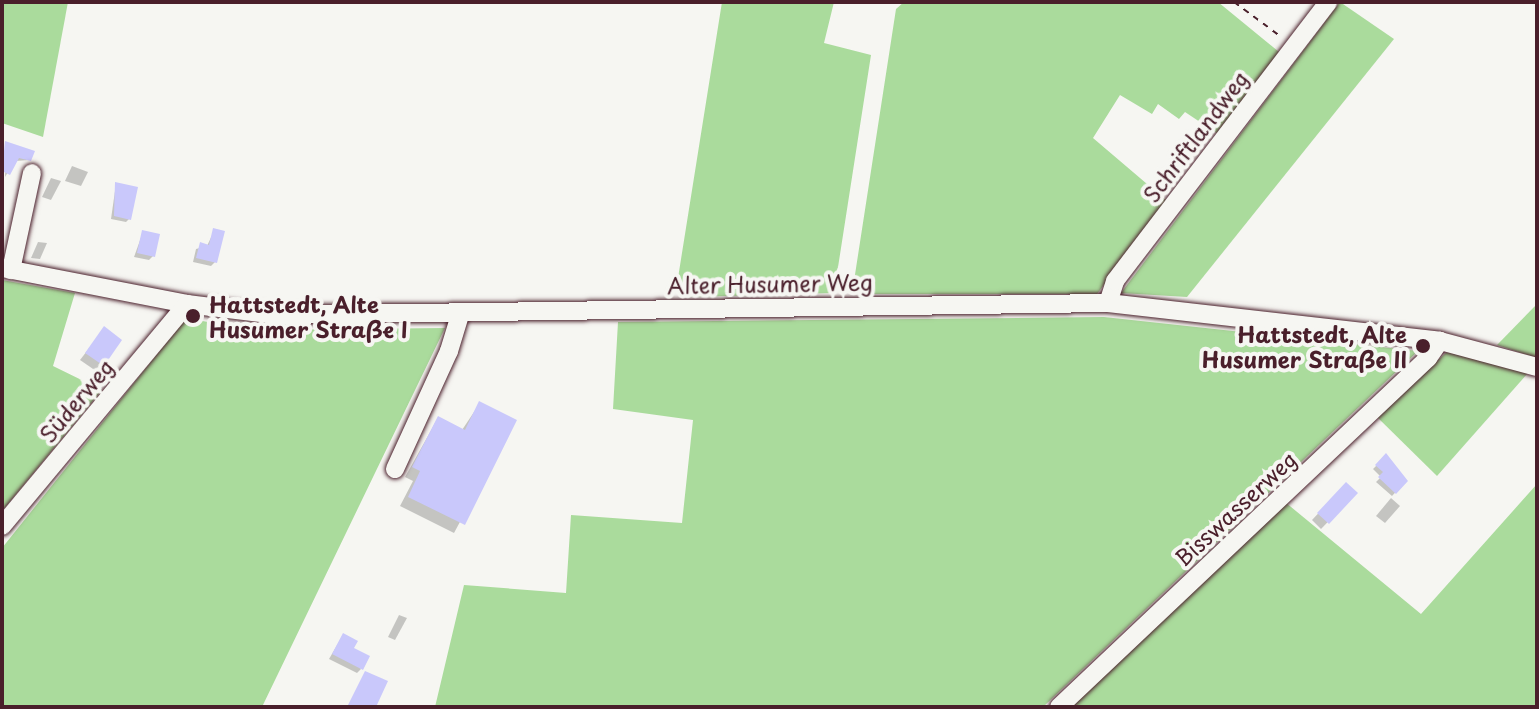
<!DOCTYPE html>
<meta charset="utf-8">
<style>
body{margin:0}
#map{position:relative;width:1539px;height:709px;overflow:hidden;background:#f6f6f2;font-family:"Playpen Sans",sans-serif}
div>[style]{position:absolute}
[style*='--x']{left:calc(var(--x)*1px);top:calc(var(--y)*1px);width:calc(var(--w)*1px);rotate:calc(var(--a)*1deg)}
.green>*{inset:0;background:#aadb9c}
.shadow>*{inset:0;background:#0003}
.building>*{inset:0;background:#c9c8fb}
.path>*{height:2px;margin-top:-1px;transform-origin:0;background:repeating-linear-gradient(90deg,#4a1f2b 0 6px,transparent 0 12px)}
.roads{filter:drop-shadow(0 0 2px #4a1f2b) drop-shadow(0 0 2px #4a1f2b)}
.minor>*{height:18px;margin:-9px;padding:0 9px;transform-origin:9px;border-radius:9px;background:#f6f6f2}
.dots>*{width:22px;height:22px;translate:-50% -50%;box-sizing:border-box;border:4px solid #f6f6f2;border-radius:50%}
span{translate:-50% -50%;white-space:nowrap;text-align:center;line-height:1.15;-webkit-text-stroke:8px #f6f6f2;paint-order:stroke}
.street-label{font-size:22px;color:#4a1f2b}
.poi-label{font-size:22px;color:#4a1f2b;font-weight:700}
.left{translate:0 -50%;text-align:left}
.right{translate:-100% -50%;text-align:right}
.frame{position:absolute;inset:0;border:4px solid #4a1f2b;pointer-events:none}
</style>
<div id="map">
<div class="green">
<i style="clip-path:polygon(2px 2px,68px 2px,43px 137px,2px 123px)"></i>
<i style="clip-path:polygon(722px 2px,834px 2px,824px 43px,871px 55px,834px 293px,692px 297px,678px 278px)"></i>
<i style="clip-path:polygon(904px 2px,1218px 2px,1279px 52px,1218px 134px,1185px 112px,1179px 119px,1158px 104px,1152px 114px,1120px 95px,1093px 138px,1167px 201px,1097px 294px,852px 294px,896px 9px)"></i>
<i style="clip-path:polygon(1340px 2px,1394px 39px,1187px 297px,1121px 293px)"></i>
<i style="clip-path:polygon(2px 280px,75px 293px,53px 366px,102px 390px,2px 511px)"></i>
<i style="clip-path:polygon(1537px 304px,1537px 358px,1497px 345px)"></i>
<i style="clip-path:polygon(1104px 317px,1418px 351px,1043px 707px,435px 707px,464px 585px,566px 593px,571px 515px,682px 523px,693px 420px,613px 409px,618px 322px)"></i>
<i style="clip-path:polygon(186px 318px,252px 330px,445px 328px,262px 707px,2px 707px,2px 548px)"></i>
<i style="clip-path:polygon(1447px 352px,1528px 373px,1437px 476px,1376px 416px)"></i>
<i style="clip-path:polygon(1537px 484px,1537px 707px,1069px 707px,1285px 502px,1421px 614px)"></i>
</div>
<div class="shadow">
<i style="clip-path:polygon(6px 143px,30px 160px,15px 161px,5px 177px)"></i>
<i style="clip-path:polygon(1181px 149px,1188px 154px,1172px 175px,1164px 170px)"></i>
<i style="clip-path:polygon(72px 166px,88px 172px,81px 186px,65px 181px)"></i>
<i style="clip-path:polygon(51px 178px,61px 181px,51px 200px,42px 197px)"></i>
<i style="clip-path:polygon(116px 184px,129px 219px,126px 222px,111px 219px)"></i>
<i style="clip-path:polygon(214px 231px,215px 262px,211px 266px,193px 262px,196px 249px,207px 246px)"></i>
<i style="clip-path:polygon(143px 232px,153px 256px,149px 260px,134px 257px)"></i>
<i style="clip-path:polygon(38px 242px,47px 243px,40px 259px,31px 258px)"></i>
<i style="clip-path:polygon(104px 329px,120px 340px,96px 371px,80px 360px)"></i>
<i style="clip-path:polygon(480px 403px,515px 420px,454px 533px,400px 506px,413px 481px,405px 477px,438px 418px,462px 430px)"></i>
<i style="clip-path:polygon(1386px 456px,1406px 481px,1392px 496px,1376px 482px,1381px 477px,1373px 469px)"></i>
<i style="clip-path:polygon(1346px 484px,1356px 493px,1321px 529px,1312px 520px)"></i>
<i style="clip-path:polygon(1391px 498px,1400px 506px,1385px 523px,1376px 516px)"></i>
<i style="clip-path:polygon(399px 615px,407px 618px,395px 640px,388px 637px)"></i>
<i style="clip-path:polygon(343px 635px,361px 669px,357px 673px,329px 659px)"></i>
</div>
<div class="building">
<i style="clip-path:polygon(5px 141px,35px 151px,31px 161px,19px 158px,10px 175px,2px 171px)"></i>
<i style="clip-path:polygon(115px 182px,138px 187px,131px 220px,114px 216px)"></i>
<i style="clip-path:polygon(213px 228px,225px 231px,217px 263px,196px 258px,200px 242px,209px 245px)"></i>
<i style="clip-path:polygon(142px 230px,160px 234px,155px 257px,137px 253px)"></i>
<i style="clip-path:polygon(104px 326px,122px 340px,104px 366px,85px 353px)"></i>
<i style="clip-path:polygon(479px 401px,517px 420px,465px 525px,408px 497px,420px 471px,412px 467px,438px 416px,465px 430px)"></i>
<i style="clip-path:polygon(1386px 453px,1408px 481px,1396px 494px,1378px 477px,1383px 472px,1375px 465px)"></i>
<i style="clip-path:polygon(1346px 482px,1358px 493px,1329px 524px,1317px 513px)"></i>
<i style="clip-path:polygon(343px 633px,358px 641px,354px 648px,370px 656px,363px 670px,332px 654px)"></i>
<i style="clip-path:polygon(365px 671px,388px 681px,376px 707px,347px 707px)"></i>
</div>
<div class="path">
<i style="--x:1234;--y:2;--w:57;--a:36.5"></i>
</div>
<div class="roads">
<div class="minor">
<i style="--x:2;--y:268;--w:188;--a:11"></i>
<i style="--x:187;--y:304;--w:91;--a:7"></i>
<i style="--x:277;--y:315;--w:831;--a:-0.83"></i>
<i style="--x:1108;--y:303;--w:334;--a:6.5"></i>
<i style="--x:1440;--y:341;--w:100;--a:15"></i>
<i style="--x:11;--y:270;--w:99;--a:-77.8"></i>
<i style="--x:1108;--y:303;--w:23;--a:-72"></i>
<i style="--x:1115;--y:281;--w:351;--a:-52.6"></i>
<i style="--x:395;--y:469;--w:130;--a:-65.4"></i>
<i style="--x:449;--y:351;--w:39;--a:-73"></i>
<i style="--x:2;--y:526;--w:289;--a:-50.2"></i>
<i style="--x:1059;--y:707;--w:508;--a:-43.4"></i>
<i style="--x:1428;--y:358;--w:21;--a:-55"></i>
</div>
</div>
<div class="dots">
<i style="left:193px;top:316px;background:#4a1f2b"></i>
<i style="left:1423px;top:346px;background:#4a1f2b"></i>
</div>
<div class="street-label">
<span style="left:1195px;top:136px;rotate:-53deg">Schriftlandweg</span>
<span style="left:770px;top:283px;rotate:-1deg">Alter Husumer Weg</span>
<span style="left:76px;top:400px;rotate:-50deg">Süderweg</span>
<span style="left:1235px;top:508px;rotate:-43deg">Bisswasserweg</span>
</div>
<div class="poi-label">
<span class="left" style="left:209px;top:316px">Hattstedt, Alte<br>Husumer Straße I</span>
<span class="right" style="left:1407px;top:346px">Hattstedt, Alte<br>Husumer Straße II</span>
</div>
<div class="frame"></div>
</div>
